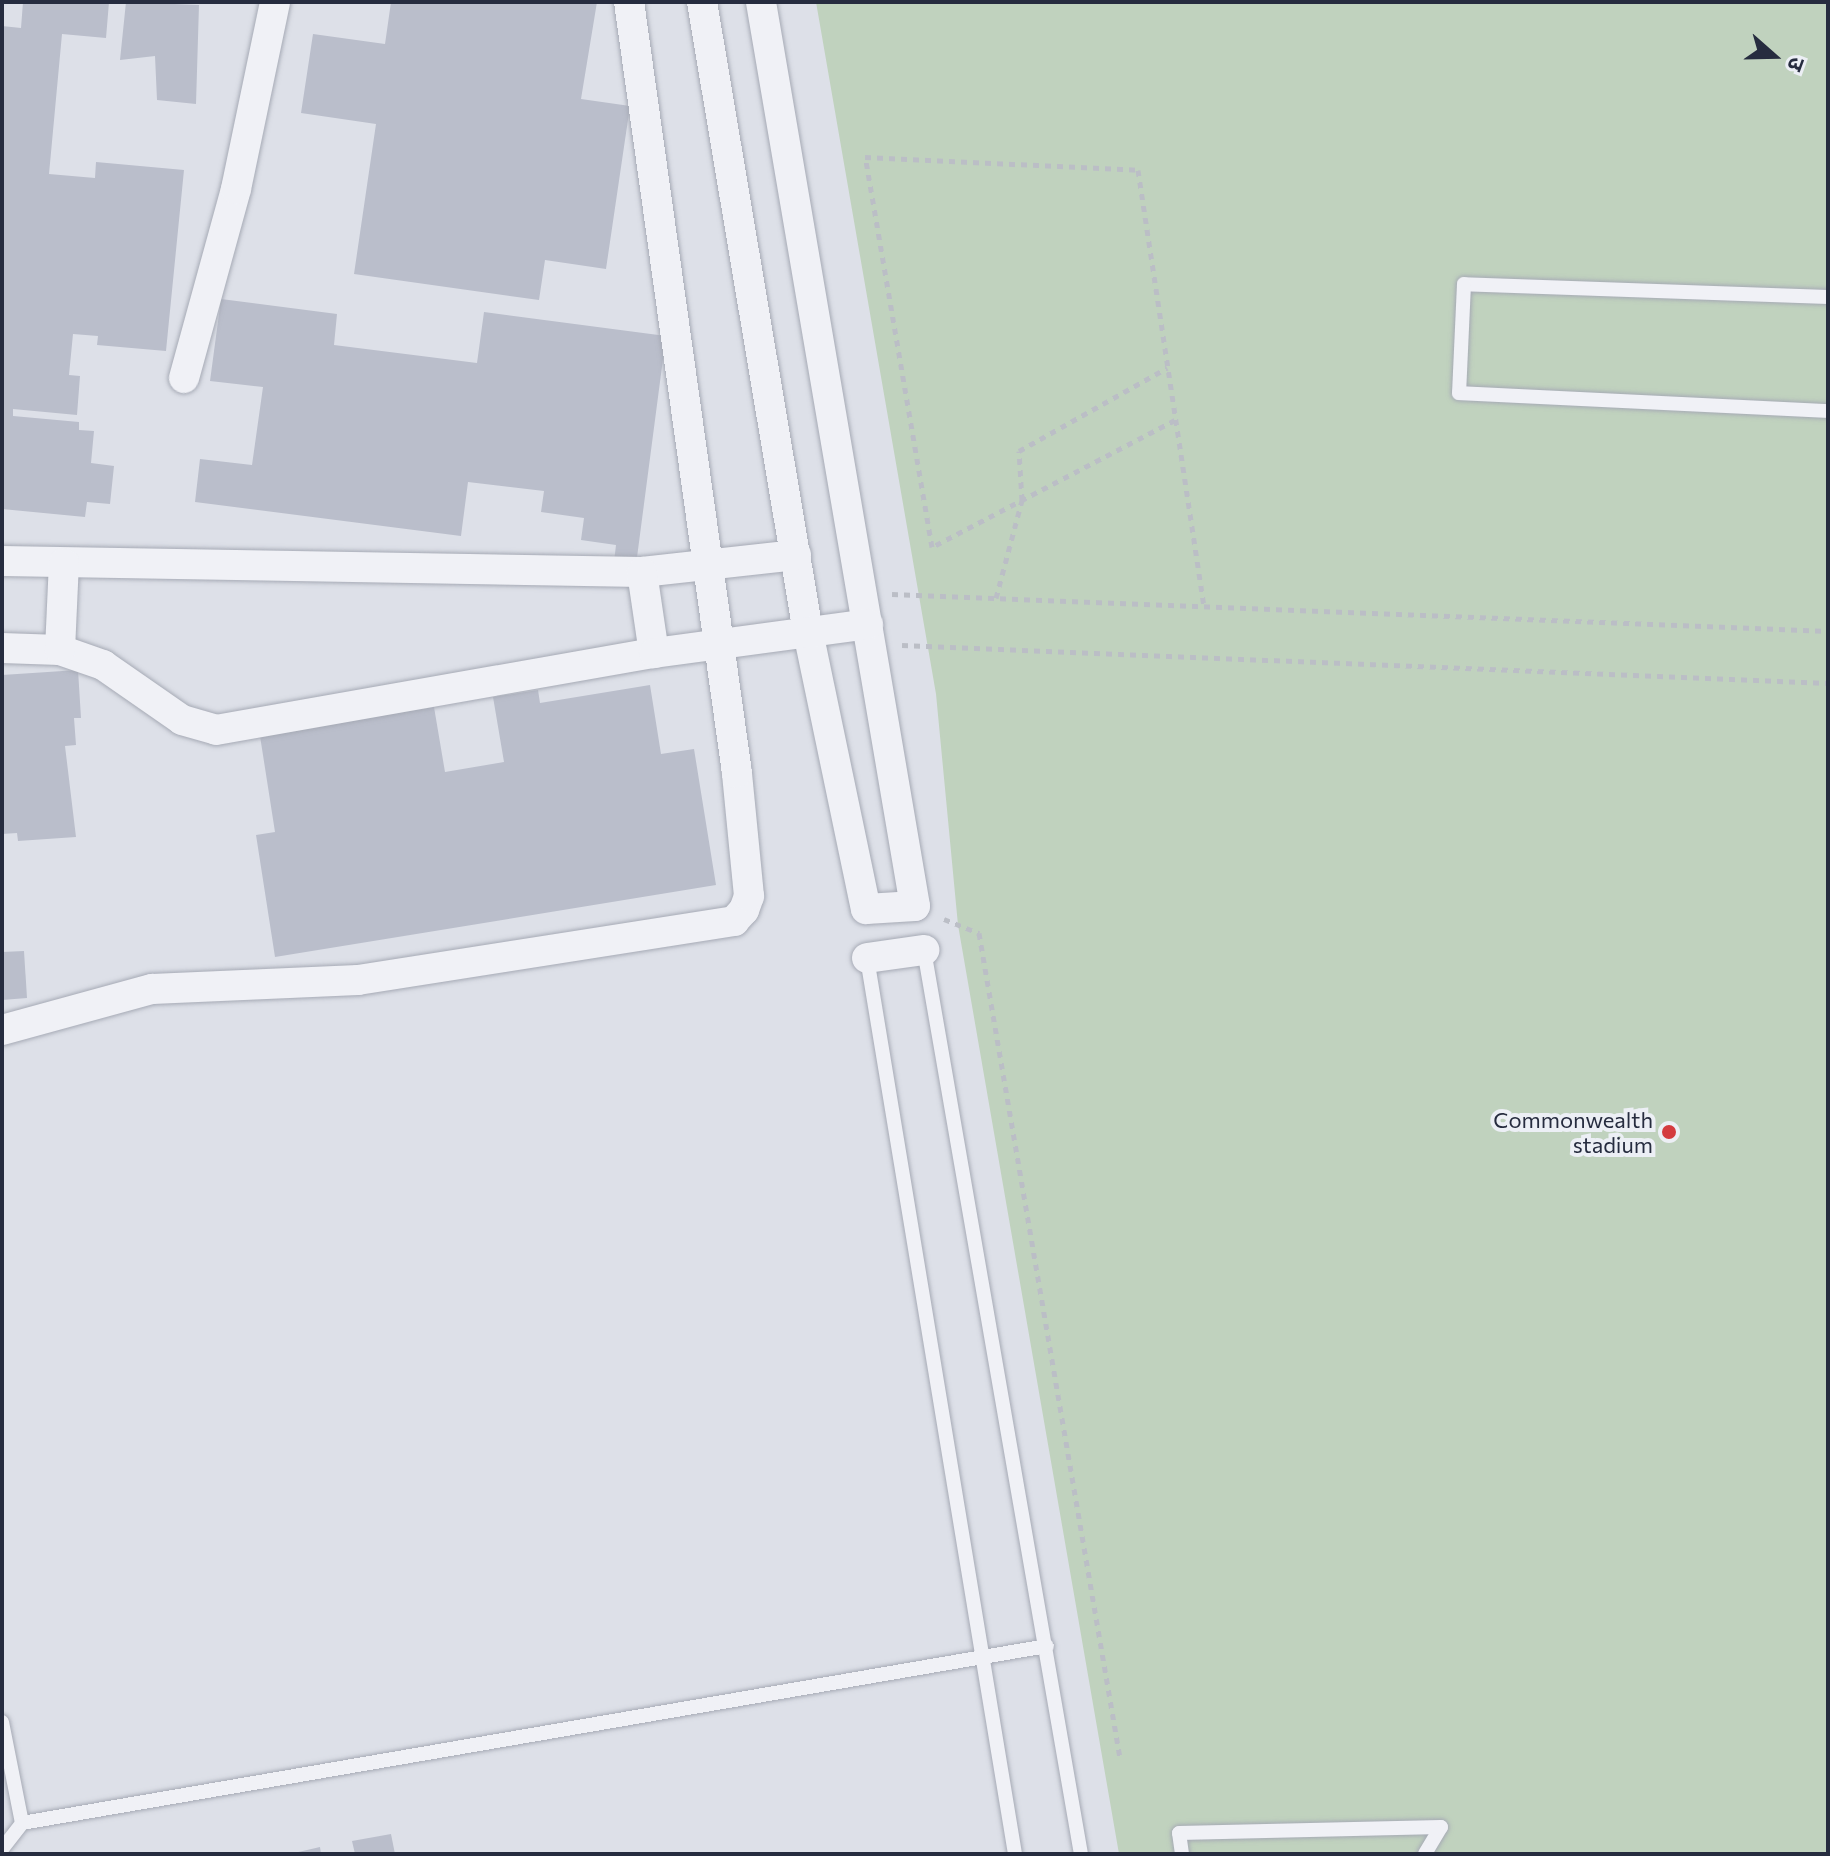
<!DOCTYPE html>
<meta charset="utf-8">
<style>
body{margin:0}
#map{position:relative;width:1830px;height:1856px;overflow:hidden;background:#dde0e8;font-family:Commissioner,"Noto Sans Devanagari",sans-serif}
div>[style]{position:absolute}
[style*='--x']{left:calc(var(--x)*1px);top:calc(var(--y)*1px);width:calc(var(--w)*1px);rotate:calc(var(--a)*1deg)}
.green>*{inset:0;background:#c0d2be}
.building>*{inset:0;background:#babecb}
.path>*{height:5px;margin-top:-2.5px;transform-origin:0;background:repeating-linear-gradient(90deg,#bbbec6 0 6px,transparent 0 12px)}
.roads{filter:drop-shadow(0 0 2px #a6aab5) drop-shadow(0 0 2px #a6aab5)}
.lane>*{height:14px;margin:-7px;padding:0 7px;transform-origin:7px;border-radius:7px;background:#f0f1f6}
.street>*{height:30px;margin:-15px;padding:0 15px;transform-origin:15px;border-radius:15px;background:#f0f1f6}
.dots>*{width:22px;height:22px;translate:-50% -50%;box-sizing:border-box;border:4px solid #eceff5;border-radius:50%}
span{translate:-50% -50%;white-space:nowrap;text-align:center;line-height:1.15;-webkit-text-stroke:8px #eceff5;paint-order:stroke}
.poi-label{font-size:22px;color:#262c3f}
.right{translate:-100% -50%;text-align:right}
.frame{position:absolute;inset:0;border:4px solid #262c3f;pointer-events:none}
.north{position:absolute;left:1734px;top:16px;width:80px;height:80px;-webkit-text-stroke:6px #eceff5;paint-order:stroke;rotate:110deg;font-size:22px;font-weight:700;line-height:32px;text-align:center;color:#262c3f}
.north::after{content:'';display:block;margin:auto;width:28px;height:36px;background:#262c3f;clip-path:polygon(50% 0,100% 100%,50% 72%,0 100%)}
</style>
<div id="map">
<div class="green">
<i style="clip-path:polygon(816px 2px,1828px 2px,1828px 1854px,1119px 1854px,958px 925px,936px 694px)"></i>
</div>
<div class="building">
<i style="clip-path:polygon(23px 2px,109px 2px,106px 38px,62px 34px,49px 174px,95px 178px,96px 162px,184px 170px,166px 351px,97px 345px,98px 336px,73px 334px,69px 375px,80px 376px,77px 415px,13px 409px,13px 416px,79px 422px,79px 430px,94px 431px,91px 463px,114px 466px,110px 504px,87px 502px,85px 517px,2px 509px,2px 26px,21px 28px)"></i>
<i style="clip-path:polygon(126px 2px,199px 5px,196px 104px,157px 100px,155px 56px,120px 60px)"></i>
<i style="clip-path:polygon(391px 2px,597px 2px,581px 99px,630px 106px,606px 269px,545px 260px,539px 300px,354px 274px,376px 124px,301px 113px,313px 34px,385px 44px)"></i>
<i style="clip-path:polygon(221px 299px,337px 314px,334px 345px,477px 363px,484px 312px,666px 336px,636px 565px,614px 562px,616px 545px,581px 540px,584px 518px,541px 512px,544px 491px,468px 482px,461px 536px,195px 502px,200px 459px,252px 465px,263px 387px,210px 381px)"></i>
<i style="clip-path:polygon(78px 670px,81px 718px,74px 718px,76px 745px,65px 746px,76px 837px,18px 841px,17px 833px,2px 834px,2px 675px)"></i>
<i style="clip-path:polygon(650px 685px,661px 754px,694px 749px,716px 885px,275px 957px,256px 835px,275px 832px,260px 736px,434px 707px,445px 772px,504px 762px,493px 697px,538px 690px,540px 703px)"></i>
<i style="clip-path:polygon(24px 951px,27px 998px,2px 1000px,2px 952px)"></i>
<i style="clip-path:polygon(391px 1834px,395px 1854px,355px 1854px,352px 1841px)"></i>
<i style="clip-path:polygon(320px 1847px,321px 1854px,294px 1854px,294px 1853px)"></i>
</div>
<div class="path">
<i style="--x:1175;--y:420;--w:274;--a:152.4"></i>
<i style="--x:932;--y:547;--w:396;--a:-99.7"></i>
<i style="--x:865;--y:157;--w:273;--a:2.7"></i>
<i style="--x:1138;--y:170;--w:441;--a:81.4"></i>
<i style="--x:892;--y:594;--w:937;--a:2.26"></i>
<i style="--x:996;--y:598;--w:101;--a:-75.1"></i>
<i style="--x:1022;--y:500;--w:49;--a:-93.5"></i>
<i style="--x:1019;--y:451;--w:170;--a:-29.3"></i>
<i style="--x:902;--y:645;--w:927;--a:2.35"></i>
<i style="--x:944;--y:919;--w:38;--a:22"></i>
<i style="--x:979;--y:933;--w:837;--a:80.3"></i>
</div>
<div class="roads">
<div class="lane">
<i style="--x:1828;--y:297;--w:364;--a:-178"></i>
<i style="--x:1464;--y:284;--w:109;--a:92.6"></i>
<i style="--x:1459;--y:393;--w:369;--a:2.8"></i>
<i style="--x:924;--y:950;--w:918;--a:80.15"></i>
<i style="--x:867;--y:958;--w:908;--a:80.62"></i>
<i style="--x:2;--y:1722;--w:103;--a:78.8"></i>
<i style="--x:2;--y:1849;--w:33;--a:-52"></i>
<i style="--x:22;--y:1823;--w:1040;--a:-9.8"></i>
<i style="--x:1182;--y:1854;--w:21;--a:-98"></i>
<i style="--x:1179;--y:1833;--w:262;--a:-1.3"></i>
<i style="--x:1441;--y:1827;--w:31;--a:121"></i>
</div>
<div class="street">
<i style="--x:702;--y:2;--w:639;--a:80.45"></i>
<i style="--x:808;--y:632;--w:283;--a:78.2"></i>
<i style="--x:866;--y:909;--w:49;--a:-3.5"></i>
<i style="--x:915;--y:906;--w:917;--a:-99.67"></i>
<i style="--x:184;--y:378;--w:196;--a:-74.6"></i>
<i style="--x:236;--y:189;--w:191;--a:-78.2"></i>
<i style="--x:2;--y:561;--w:640;--a:0.98"></i>
<i style="--x:642;--y:572;--w:155;--a:-6.3"></i>
<i style="--x:642;--y:572;--w:82;--a:81.6"></i>
<i style="--x:2;--y:648;--w:58;--a:2"></i>
<i style="--x:60;--y:650;--w:46;--a:19.2"></i>
<i style="--x:103;--y:665;--w:96;--a:34.8"></i>
<i style="--x:182;--y:720;--w:35;--a:16"></i>
<i style="--x:216;--y:730;--w:445;--a:-10"></i>
<i style="--x:654;--y:653;--w:216;--a:-7.7"></i>
<i style="--x:60;--y:650;--w:87;--a:-87.4"></i>
<i style="--x:867;--y:958;--w:58;--a:-8"></i>
<i style="--x:2;--y:1030;--w:156;--a:-15.3"></i>
<i style="--x:152;--y:989;--w:206;--a:-2.5"></i>
<i style="--x:358;--y:980;--w:381;--a:-8.9"></i>
<i style="--x:734;--y:921;--w:15;--a:-48"></i>
<i style="--x:744;--y:910;--w:15;--a:-70"></i>
<i style="--x:749;--y:896;--w:124;--a:-95.6"></i>
<i style="--x:737;--y:773;--w:779;--a:-97.97"></i>
</div>
</div>
<div class="dots">
<i style="left:1669px;top:1132px;background:#d43b3f"></i>
</div>
<div class="poi-label">
<span class="right" style="left:1653px;top:1132px">Commonwealth<br>stadium</span>
</div>
<div class="frame"></div>
<div class="north">उ</div>
</div>
